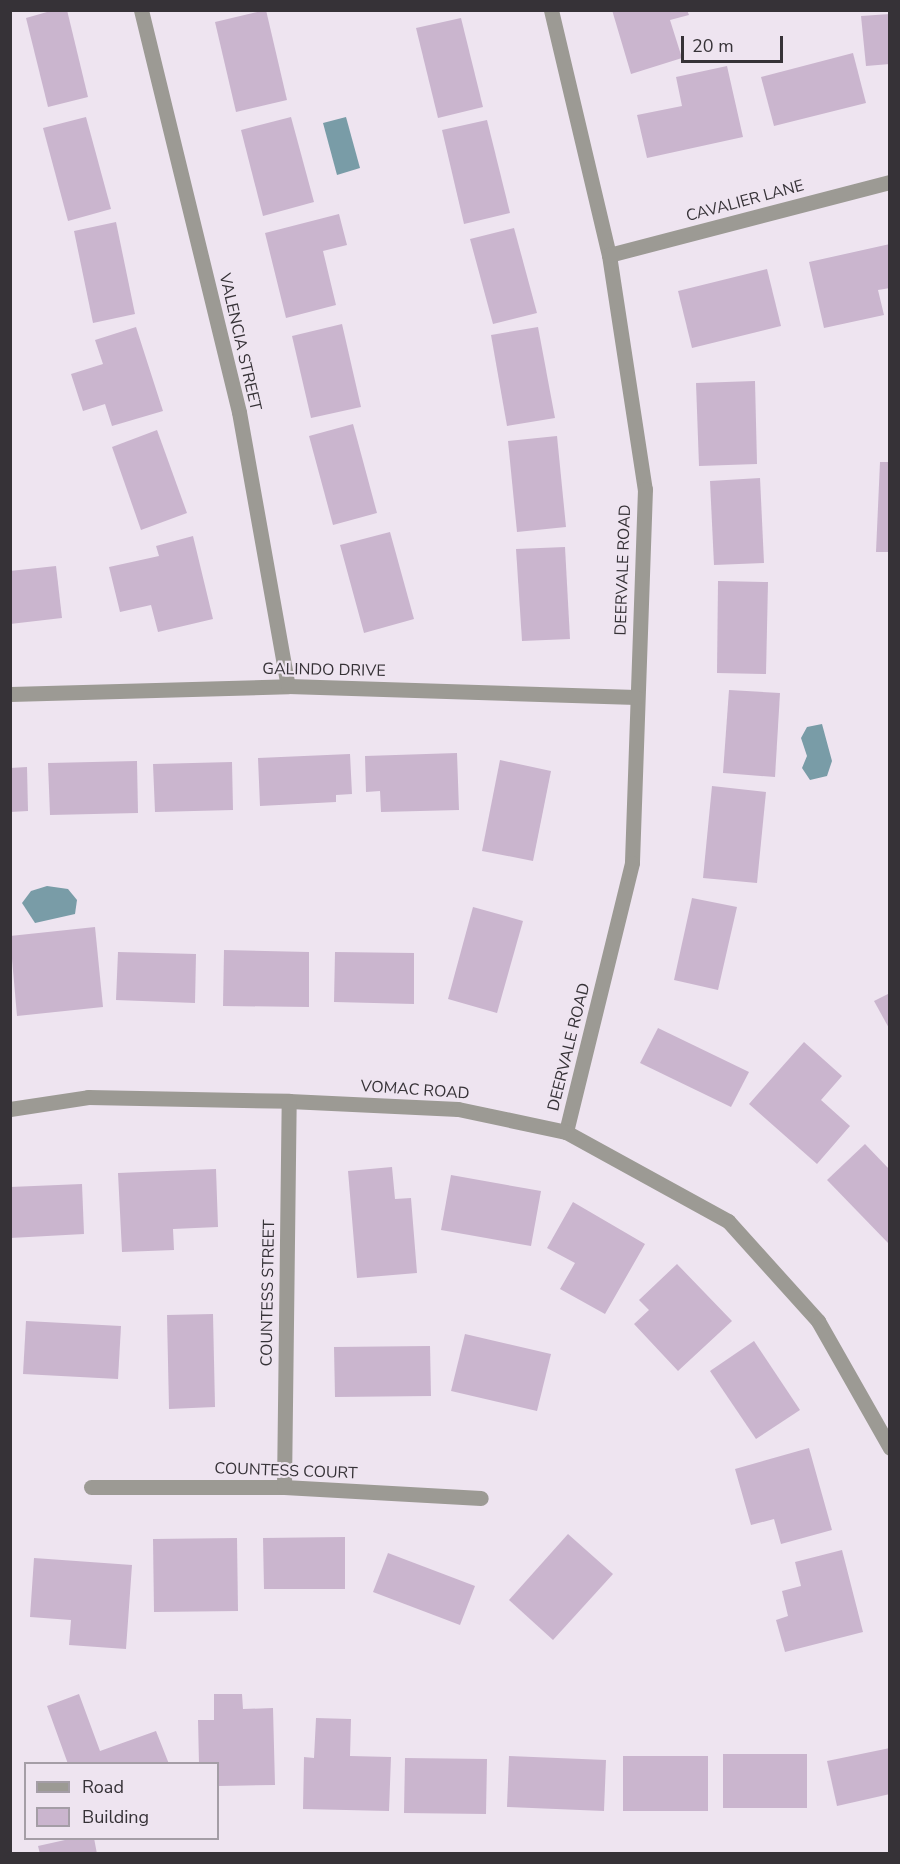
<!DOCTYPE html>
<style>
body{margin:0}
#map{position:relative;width:900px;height:1864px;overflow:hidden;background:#eee4f0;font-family:"Nunito Sans",sans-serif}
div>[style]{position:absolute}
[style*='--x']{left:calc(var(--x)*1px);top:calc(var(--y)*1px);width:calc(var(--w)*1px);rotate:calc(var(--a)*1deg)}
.water>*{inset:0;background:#799ca7}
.building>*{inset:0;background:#cab5ce}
.minor>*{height:15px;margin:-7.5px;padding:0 7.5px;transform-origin:7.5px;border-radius:7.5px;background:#9c9a94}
span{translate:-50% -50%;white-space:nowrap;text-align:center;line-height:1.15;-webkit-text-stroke:4.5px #eee4f0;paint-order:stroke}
.street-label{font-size:16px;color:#363237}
.frame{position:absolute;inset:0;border:12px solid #363237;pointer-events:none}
.legend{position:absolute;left:24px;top:1762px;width:195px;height:78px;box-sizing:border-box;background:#eee4f0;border:2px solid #a49da6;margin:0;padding:8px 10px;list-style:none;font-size:18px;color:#363237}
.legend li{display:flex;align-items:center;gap:12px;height:30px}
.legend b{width:30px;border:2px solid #a49da6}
.scale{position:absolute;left:681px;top:36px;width:102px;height:27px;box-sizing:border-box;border:3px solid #363237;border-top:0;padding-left:8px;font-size:18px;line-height:21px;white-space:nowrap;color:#363237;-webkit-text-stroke:4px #eee4f0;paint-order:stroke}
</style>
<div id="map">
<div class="water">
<i style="clip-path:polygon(346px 117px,360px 168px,337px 175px,323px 123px)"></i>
<i style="clip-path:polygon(822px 724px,832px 761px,827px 776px,810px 780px,802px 768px,807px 756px,801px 738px,807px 727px)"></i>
<i style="clip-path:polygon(47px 886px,68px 889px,77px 900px,75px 914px,35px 923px,22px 903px,31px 891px)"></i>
</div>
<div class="building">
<i style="clip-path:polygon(54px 10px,67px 10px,88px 97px,48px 107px,26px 18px)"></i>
<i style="clip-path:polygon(266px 10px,287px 100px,236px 112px,215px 22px)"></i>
<i style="clip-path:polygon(612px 10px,687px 10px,689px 15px,670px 20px,682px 58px,631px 74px)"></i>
<i style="clip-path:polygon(890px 14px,890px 64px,866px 66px,861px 16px)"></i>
<i style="clip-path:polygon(461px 18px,483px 107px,438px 118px,416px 28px)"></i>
<i style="clip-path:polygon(853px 53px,866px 103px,774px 126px,761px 77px)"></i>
<i style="clip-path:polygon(727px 66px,743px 137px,647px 158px,637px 115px,682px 106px,676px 77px)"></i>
<i style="clip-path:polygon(86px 117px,111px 209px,68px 221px,43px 128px)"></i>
<i style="clip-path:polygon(291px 117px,314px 202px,263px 216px,241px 130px)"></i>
<i style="clip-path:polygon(487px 120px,510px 213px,464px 224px,442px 130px)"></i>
<i style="clip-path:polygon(339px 214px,347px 245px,323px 251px,336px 305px,286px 318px,265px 233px)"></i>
<i style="clip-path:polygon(116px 222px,135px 314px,93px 323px,74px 231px)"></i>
<i style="clip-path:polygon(514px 228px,537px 313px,493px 324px,470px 239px)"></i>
<i style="clip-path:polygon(890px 244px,890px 288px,878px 290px,884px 315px,824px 328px,809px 262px)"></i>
<i style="clip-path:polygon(767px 269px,781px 326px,692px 348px,678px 291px)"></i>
<i style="clip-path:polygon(342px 324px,361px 407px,311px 418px,292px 336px)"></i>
<i style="clip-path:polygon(136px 327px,163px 411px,112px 426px,105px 404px,83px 411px,71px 374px,103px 364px,95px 340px)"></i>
<i style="clip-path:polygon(538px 327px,555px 418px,507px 426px,491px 335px)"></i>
<i style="clip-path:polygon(755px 381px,757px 464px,699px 466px,696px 383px)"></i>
<i style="clip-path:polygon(353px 424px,377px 513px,333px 525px,309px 436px)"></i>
<i style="clip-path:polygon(157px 430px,187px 513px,141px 530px,112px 447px)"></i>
<i style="clip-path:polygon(557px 436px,566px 527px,517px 532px,508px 441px)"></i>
<i style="clip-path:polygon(880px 462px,890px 462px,890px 552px,876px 552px)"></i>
<i style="clip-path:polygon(760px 478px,764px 563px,714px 565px,710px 481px)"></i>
<i style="clip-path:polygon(390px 532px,414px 619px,364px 633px,340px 545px)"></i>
<i style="clip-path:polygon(193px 536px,213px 619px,158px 632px,151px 605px,120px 612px,109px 567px,159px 556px,156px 546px)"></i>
<i style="clip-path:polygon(565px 547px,570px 639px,522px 641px,516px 549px)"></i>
<i style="clip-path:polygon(56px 566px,62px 618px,10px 624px,10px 571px)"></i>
<i style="clip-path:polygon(718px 581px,768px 582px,766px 674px,717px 673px)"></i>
<i style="clip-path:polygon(729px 690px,780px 693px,775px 777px,723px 773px)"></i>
<i style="clip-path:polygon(457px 753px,459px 810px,381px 812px,380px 791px,366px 792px,365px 756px)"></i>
<i style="clip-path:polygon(350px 754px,352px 794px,336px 795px,336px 802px,260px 806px,258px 758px)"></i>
<i style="clip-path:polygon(500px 760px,551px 771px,533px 861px,482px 851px)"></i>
<i style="clip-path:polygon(137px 761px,138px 813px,50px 815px,48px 763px)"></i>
<i style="clip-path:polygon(232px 762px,233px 810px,155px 812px,153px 764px)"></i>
<i style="clip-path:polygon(27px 767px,28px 811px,10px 812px,10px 768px)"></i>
<i style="clip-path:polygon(712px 786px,766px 792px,757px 883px,703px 878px)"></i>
<i style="clip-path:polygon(692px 898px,737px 907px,718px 990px,674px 980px)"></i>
<i style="clip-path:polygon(473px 907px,523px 921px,497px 1013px,448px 999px)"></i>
<i style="clip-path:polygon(95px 927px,103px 1007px,17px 1016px,10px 936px)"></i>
<i style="clip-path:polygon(224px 950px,309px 952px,309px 1007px,223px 1006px)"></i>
<i style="clip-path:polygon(118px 952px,196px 954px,195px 1003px,116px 1000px)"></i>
<i style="clip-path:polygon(335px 952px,414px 953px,414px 1004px,334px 1002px)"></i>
<i style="clip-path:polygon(890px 993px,890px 1030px,874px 1001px)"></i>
<i style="clip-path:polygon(658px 1028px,749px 1072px,731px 1107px,640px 1063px)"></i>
<i style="clip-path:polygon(804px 1042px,842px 1076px,821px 1100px,850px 1126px,817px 1164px,749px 1104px)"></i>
<i style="clip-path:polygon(865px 1144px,890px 1170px,890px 1245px,827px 1180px)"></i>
<i style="clip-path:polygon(392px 1167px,395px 1199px,411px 1198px,417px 1273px,357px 1278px,348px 1171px)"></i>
<i style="clip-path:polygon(216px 1169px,218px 1227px,173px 1229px,174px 1250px,122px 1252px,118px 1173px)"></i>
<i style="clip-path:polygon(451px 1175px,541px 1191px,531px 1246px,441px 1230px)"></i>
<i style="clip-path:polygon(82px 1184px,84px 1234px,10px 1238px,10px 1187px)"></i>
<i style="clip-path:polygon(573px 1202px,645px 1244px,605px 1314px,560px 1289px,575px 1263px,547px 1248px)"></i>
<i style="clip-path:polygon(677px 1264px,732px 1321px,678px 1371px,634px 1324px,649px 1310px,639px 1300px)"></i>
<i style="clip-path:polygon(213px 1314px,215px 1407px,169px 1409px,167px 1315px)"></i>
<i style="clip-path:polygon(26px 1321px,121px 1326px,118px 1379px,23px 1374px)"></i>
<i style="clip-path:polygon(465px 1334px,551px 1354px,537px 1411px,451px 1391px)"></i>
<i style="clip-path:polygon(754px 1341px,800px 1410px,756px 1439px,710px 1371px)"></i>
<i style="clip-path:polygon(430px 1346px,431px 1396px,335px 1397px,334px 1347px)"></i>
<i style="clip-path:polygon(809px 1448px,832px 1530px,781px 1544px,774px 1519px,751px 1525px,735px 1469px)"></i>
<i style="clip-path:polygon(568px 1534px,613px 1574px,553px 1640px,509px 1600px)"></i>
<i style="clip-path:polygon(345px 1537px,345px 1589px,264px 1589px,263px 1538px)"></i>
<i style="clip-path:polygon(237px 1538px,238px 1611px,154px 1612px,153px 1539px)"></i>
<i style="clip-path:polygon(842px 1550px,863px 1632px,785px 1652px,776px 1620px,788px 1616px,782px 1591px,801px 1586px,795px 1562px)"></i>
<i style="clip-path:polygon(388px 1553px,475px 1586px,460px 1625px,373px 1592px)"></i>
<i style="clip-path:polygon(34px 1558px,132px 1565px,126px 1649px,69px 1645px,71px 1620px,30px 1617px)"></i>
<i style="clip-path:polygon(79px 1694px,100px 1751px,156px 1731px,169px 1764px,68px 1764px,47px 1706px)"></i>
<i style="clip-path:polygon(214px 1694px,242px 1694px,243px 1709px,273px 1708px,275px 1785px,218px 1786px,218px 1764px,199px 1764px,198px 1720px,214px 1720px)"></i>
<i style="clip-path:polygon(316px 1718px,351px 1719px,350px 1756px,391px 1757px,389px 1811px,303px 1809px,304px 1757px,314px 1758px)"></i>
<i style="clip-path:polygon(890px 1748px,890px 1794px,837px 1806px,827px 1761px)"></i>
<i style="clip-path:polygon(723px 1754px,807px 1754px,807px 1808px,723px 1808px)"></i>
<i style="clip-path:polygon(509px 1756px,606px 1760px,604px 1811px,507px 1807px)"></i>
<i style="clip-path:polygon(623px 1756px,708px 1756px,708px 1811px,623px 1811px)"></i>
<i style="clip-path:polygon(405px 1758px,487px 1759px,486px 1814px,404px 1813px)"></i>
<i style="clip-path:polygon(74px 1838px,94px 1838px,97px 1854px,40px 1854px,38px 1846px)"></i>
</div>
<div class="minor">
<i style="--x:141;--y:10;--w:414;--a:76.3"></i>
<i style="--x:239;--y:412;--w:278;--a:79.9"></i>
<i style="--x:551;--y:10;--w:252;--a:76.7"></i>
<i style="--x:609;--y:255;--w:237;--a:81.3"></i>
<i style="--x:645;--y:489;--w:374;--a:92"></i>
<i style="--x:632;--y:863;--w:277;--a:103.8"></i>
<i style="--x:609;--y:255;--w:290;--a:-14.6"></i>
<i style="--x:10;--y:694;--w:278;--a:-1.6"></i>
<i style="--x:288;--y:686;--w:348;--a:1.8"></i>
<i style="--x:10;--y:1109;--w:79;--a:-8.7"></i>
<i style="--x:88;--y:1097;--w:201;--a:1.1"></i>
<i style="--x:289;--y:1101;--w:169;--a:2.7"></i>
<i style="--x:458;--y:1109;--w:110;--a:12"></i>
<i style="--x:566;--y:1132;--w:185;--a:28.8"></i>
<i style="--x:728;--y:1221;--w:135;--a:48"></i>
<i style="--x:818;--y:1321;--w:146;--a:60.4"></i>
<i style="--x:91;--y:1487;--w:193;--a:0"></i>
<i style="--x:284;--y:1487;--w:197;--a:3.2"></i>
<i style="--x:284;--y:1487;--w:386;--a:-89.3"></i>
</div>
<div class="street-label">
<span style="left:745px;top:201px;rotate:-15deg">CAVALIER LANE</span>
<span style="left:240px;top:342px;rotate:77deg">VALENCIA STREET</span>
<span style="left:623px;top:570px;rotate:-88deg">DEERVALE ROAD</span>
<span style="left:324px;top:670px;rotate:1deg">GALINDO DRIVE</span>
<span style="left:569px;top:1047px;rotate:-76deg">DEERVALE ROAD</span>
<span style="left:415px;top:1090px;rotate:4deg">VOMAC ROAD</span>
<span style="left:268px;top:1293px;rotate:-89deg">COUNTESS STREET</span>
<span style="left:286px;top:1471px;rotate:2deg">COUNTESS COURT</span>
</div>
<div class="frame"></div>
<ul class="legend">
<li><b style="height:8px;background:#9c9a94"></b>Road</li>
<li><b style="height:16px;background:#cab5ce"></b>Building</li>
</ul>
<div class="scale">20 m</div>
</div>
